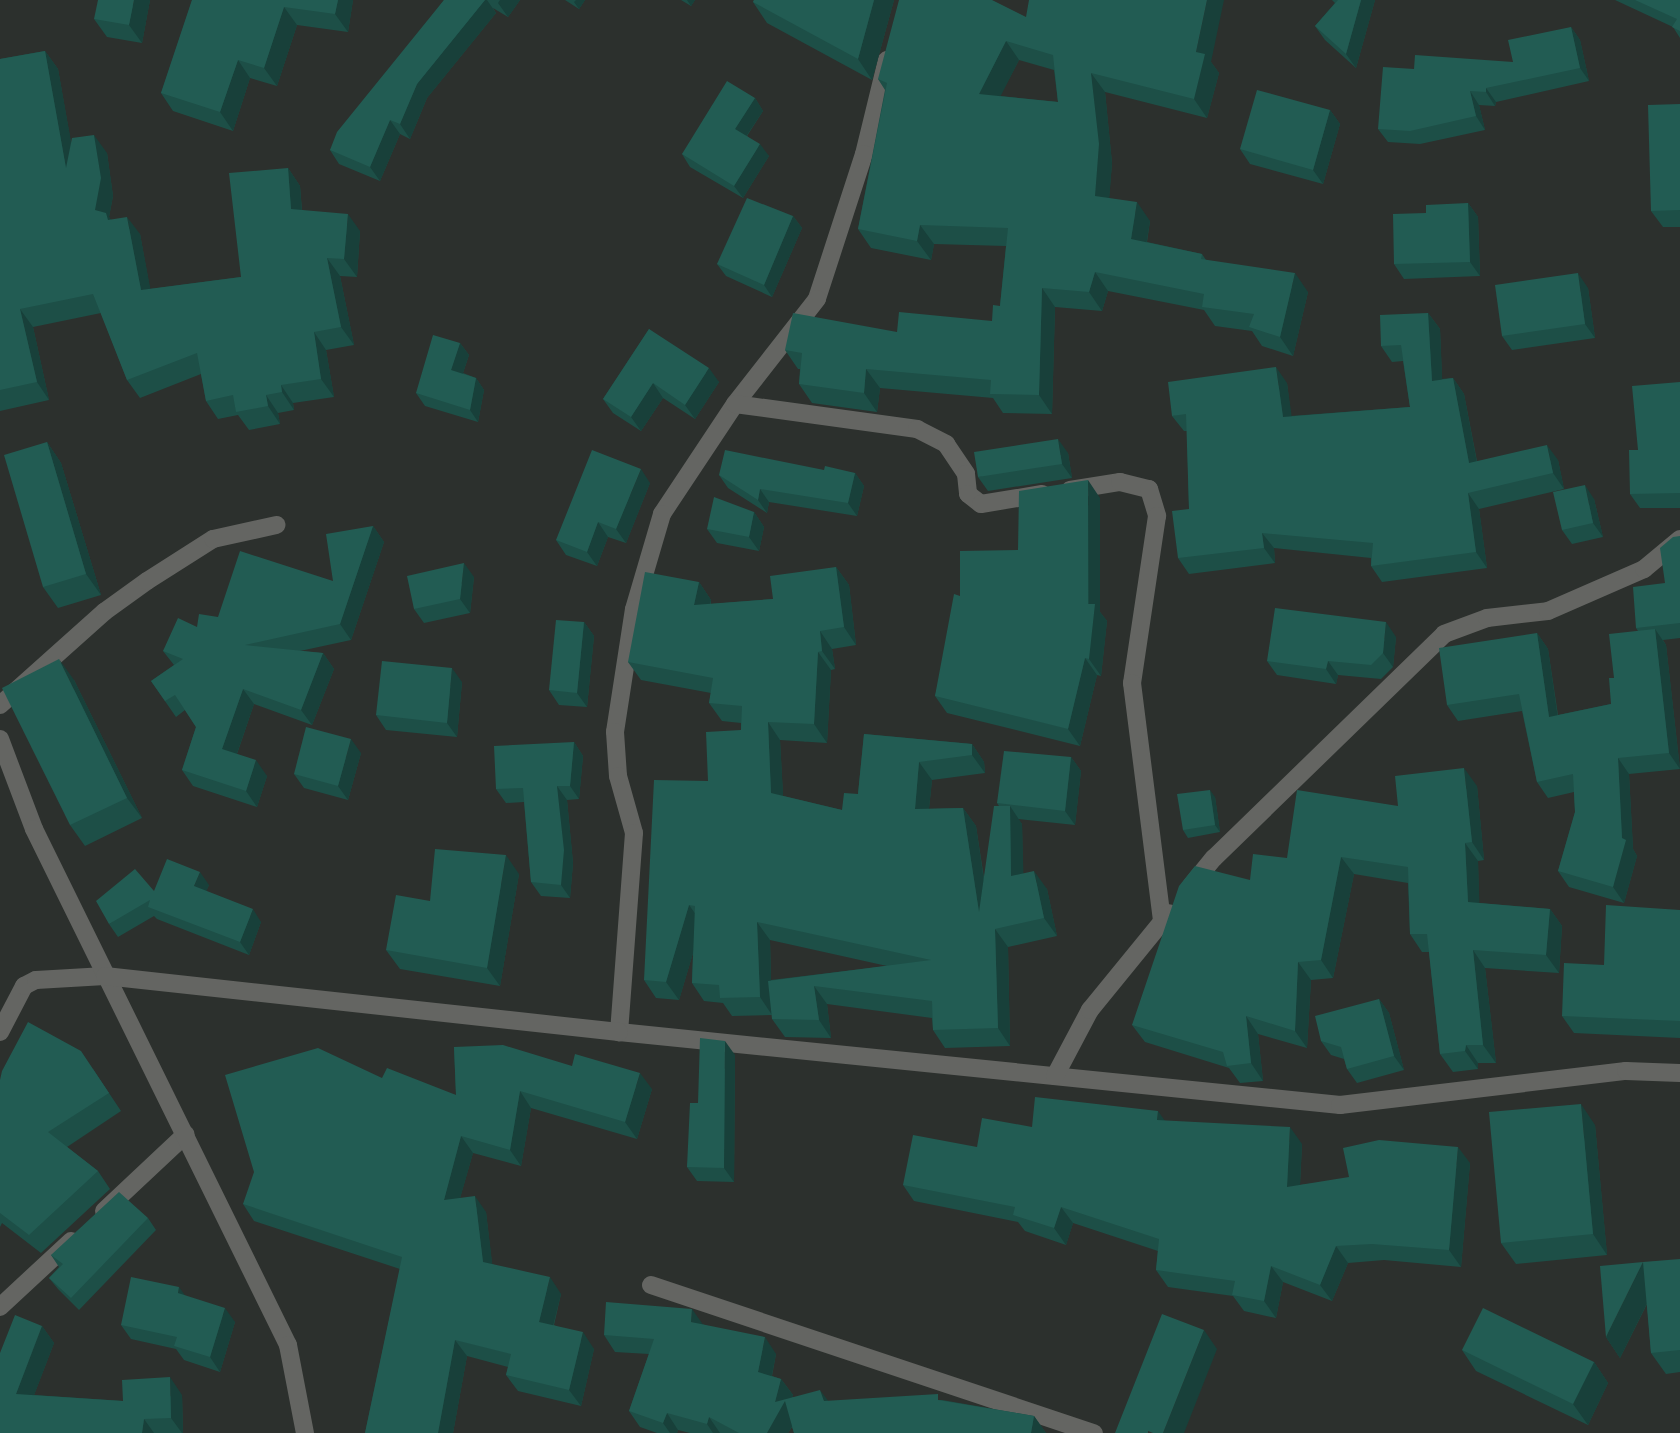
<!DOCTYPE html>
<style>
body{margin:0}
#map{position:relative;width:1680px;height:1433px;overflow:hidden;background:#2c302d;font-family:Manrope,sans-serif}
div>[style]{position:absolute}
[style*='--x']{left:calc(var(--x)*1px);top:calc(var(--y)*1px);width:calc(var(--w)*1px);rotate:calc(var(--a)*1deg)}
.minor>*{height:18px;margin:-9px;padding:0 9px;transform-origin:9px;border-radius:9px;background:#646562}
.tertiary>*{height:18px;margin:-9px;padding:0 9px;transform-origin:9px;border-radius:9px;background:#646562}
.wall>*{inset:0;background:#1d4f47}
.shaded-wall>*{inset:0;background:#18403a}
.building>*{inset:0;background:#225c53}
span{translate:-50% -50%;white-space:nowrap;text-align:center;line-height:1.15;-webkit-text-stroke:5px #2c302d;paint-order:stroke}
</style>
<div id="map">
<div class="minor">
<i style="--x:887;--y:60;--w:97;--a:103.7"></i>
<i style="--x:864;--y:154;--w:152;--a:108"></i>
<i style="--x:817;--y:299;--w:133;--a:128"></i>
<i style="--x:735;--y:404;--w:132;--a:123.6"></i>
<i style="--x:662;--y:514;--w:99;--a:106.4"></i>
<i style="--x:634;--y:609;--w:124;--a:98.8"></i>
<i style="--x:615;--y:732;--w:44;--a:86.1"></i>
<i style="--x:618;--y:776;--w:59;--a:74.3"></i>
<i style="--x:634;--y:833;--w:200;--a:94.3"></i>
<i style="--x:619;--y:1032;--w:725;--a:5.78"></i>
<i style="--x:1340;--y:1105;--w:288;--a:-6.8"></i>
<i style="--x:1626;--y:1071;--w:54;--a:2.1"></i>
<i style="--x:735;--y:404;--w:184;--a:7.8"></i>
<i style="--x:917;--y:429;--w:33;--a:27"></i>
<i style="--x:946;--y:444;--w:36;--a:56"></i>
<i style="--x:966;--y:474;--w:20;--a:84"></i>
<i style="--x:968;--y:494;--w:16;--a:38"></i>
<i style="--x:981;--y:504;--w:62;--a:-9.3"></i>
<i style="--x:1070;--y:490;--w:51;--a:-9.1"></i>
<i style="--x:1120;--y:482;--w:30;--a:14"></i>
<i style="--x:1149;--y:489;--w:28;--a:73"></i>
<i style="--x:1157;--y:516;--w:169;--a:98.5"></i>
<i style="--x:1132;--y:683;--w:241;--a:82.8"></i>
<i style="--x:0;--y:705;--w:140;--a:-41.8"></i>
<i style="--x:104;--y:612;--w:53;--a:-35.8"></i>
<i style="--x:147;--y:581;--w:78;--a:-32.5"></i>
<i style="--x:213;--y:539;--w:65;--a:-12.5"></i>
<i style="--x:1191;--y:886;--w:36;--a:-51"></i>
<i style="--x:1214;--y:858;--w:321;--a:-44.2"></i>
<i style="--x:1444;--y:634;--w:46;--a:-20.4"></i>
<i style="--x:1487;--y:618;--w:61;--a:-6.5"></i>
<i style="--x:1548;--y:611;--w:105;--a:-23.6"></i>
<i style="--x:1644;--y:569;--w:47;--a:-39.8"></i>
<i style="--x:0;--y:1032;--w:52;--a:-62.4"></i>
<i style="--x:24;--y:986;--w:13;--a:-27"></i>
<i style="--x:36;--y:980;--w:69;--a:-3.3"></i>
<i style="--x:1055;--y:1076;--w:75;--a:-62.1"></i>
<i style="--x:1090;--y:1010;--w:125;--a:-50.8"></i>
<i style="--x:104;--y:1211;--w:112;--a:-43.2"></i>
<i style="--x:651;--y:1285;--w:467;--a:18.5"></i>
<i style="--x:0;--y:1307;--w:97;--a:-42.9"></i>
</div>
<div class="tertiary">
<i style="--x:0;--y:739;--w:96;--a:69.3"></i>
<i style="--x:34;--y:829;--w:575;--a:63.79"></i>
<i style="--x:288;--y:1345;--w:90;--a:79.1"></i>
<i style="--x:105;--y:976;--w:517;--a:6.22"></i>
</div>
<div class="wall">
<i style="clip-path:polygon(150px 0,142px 43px,107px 37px,94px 19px)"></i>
<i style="clip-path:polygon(192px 0,353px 0,348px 32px,297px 25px,277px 86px,250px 78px,233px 131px,173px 111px,161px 93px)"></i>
<i style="clip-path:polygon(444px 0,520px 0,508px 17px,493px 8px,496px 13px,427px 98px,410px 139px,400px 134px,380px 181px,339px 164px,330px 150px)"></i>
<i style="clip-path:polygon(565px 0,585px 0,579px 9px)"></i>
<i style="clip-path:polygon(681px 0,695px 0,691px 6px)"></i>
<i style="clip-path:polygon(754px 0,894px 0,872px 80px,767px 23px,753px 2px)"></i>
<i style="clip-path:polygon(1332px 0,1375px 0,1356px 68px,1325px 40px,1315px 26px,1335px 3px)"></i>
<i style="clip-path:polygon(1615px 0,1680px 0,1680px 38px,1673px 27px)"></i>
<i style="clip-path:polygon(evenodd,1026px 17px,1211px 62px,1219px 73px,1207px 118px,1105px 92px,1112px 163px,1109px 198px,1150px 221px,1147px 242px,1202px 254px,1206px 260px,1308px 292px,1293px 356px,1262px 346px,1252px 331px,1215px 326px,1204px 310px,1108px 291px,1102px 311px,1055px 307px,1052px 414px,1003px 413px,993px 398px,880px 388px,877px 412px,812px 403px,799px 384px,800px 369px,798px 369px,785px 350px,897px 332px,992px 321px,1000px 306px,1006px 246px,934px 244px,931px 260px,871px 248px,858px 229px,885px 90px,878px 79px,1026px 17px,1019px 60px,1054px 70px,1058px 102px,1000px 96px,1019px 60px)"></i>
<i style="clip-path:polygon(1571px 27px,1580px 40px,1589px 81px,1496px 102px,1495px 106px,1479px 105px,1485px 130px,1420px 144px,1388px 142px,1378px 129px,1513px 62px)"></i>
<i style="clip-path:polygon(45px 51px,58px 69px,71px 143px,107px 153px,113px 196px,109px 217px,111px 220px,140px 234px,150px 289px,241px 277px,288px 168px,300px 186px,302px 210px,360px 231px,357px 277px,340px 276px,354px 345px,326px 350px,334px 397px,293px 403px,294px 410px,278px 413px,280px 424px,249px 430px,238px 415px,218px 419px,206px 401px,201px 374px,140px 398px,127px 380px,101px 313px,33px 327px,49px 400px,0 411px,0 59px)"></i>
<i style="clip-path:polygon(755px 98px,763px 111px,747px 136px,769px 156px,743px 198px,690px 167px,682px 154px)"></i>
<i style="clip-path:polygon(1680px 104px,1680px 227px,1663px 227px,1651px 211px)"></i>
<i style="clip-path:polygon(1330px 110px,1340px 124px,1323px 184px,1250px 164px,1240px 149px)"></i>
<i style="clip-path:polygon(1468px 203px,1478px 217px,1480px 276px,1404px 279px,1394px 264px,1426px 213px)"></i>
<i style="clip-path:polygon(793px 216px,802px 228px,772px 297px,726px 276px,717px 264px)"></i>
<i style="clip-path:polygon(1588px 288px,1595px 338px,1512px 350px,1502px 336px)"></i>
<i style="clip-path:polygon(1428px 313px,1440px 329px,1442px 379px,1453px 378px,1464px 394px,1477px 461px,1558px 460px,1564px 489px,1479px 509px,1487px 568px,1382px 582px,1371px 566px,1371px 558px,1274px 548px,1275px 563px,1189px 574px,1178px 558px,1189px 509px,1187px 431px,1184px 431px,1172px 416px,1287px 383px,1291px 416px,1410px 407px,1403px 361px,1392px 362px,1381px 346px)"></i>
<i style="clip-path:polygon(649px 329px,719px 382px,695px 419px,663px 398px,641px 431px,613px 413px,603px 399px)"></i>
<i style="clip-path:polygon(460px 343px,469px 355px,463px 373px,476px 378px,484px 390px,478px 422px,425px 406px,416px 393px)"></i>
<i style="clip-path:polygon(1680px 382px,1680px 508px,1640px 508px,1630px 494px,1638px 450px)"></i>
<i style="clip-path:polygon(47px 442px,61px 463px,101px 595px,58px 608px,43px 587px)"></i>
<i style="clip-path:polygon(1068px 453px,1072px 478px,988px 491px,978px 477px)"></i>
<i style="clip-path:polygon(824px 470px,855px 473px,864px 486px,857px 516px,769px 502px,767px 513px,728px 488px,719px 475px)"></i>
<i style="clip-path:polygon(650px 483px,626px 543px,608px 537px,597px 566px,566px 555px,556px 540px)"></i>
<i style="clip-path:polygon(1100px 498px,1100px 612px,1107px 621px,1101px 676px,1097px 675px,1080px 746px,947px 713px,935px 696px,960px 596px,1018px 550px)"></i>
<i style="clip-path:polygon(1594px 499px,1603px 537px,1572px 544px,1562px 530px)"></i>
<i style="clip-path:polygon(754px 512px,764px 527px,759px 551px,717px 543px,707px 529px)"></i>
<i style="clip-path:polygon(373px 526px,384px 542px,351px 640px,300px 651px,323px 653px,334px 669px,312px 725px,254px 704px,237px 754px,267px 776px,257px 807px,193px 786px,182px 770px,196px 727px,185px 710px,176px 717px,151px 681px,174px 665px,163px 651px,218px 617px,333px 581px)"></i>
<i style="clip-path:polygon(1680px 536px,1680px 638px,1663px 640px,1666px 645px,1680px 769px,1629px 774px,1633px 849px,1637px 856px,1624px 903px,1569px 887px,1558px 871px,1575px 812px,1574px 792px,1548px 798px,1537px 782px,1522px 711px,1458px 721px,1447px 705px,1537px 633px,1548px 649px,1558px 715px,1611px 704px,1614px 678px,1638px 631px,1636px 628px,1665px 583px)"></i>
<i style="clip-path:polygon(evenodd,836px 567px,849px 585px,856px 645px,832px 649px,835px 669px,831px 670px,827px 743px,780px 740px,783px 796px,842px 810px,858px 794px,864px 734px,972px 744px,984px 762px,985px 773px,932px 780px,929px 809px,963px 808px,976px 826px,984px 878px,999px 806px,997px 803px,1071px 757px,1081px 771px,1075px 825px,1018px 819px,1022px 824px,1023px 874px,1047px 889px,1057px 936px,1008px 947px,1010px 1046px,945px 1048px,933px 1030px,932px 1018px,827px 1004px,831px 1038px,785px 1037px,772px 1019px,772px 1015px,732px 1016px,723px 1003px,704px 1001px,692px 983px,693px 953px,679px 1000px,656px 998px,644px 980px,708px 781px,741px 730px,741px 723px,722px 721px,709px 703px,711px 693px,641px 680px,628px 662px,699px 582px,711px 600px,711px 604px,773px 599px,836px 567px,770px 940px,887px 966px,771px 980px,770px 940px)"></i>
<i style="clip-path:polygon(474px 577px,470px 613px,424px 623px,414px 609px)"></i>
<i style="clip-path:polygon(584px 622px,594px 636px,587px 707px,559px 705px,549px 690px)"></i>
<i style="clip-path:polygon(1396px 637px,1393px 667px,1381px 679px,1338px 675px,1336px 684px,1277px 675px,1267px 661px)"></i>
<i style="clip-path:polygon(74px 680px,142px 818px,85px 846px,70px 825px)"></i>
<i style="clip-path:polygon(462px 682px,457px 737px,386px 730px,376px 715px)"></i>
<i style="clip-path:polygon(574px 742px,583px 756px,579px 799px,567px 800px,573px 863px,570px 898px,541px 896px,531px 882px,524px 802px,506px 803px,496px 789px)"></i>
<i style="clip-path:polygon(361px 753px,348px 800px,304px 788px,294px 774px)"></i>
<i style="clip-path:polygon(1477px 786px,1484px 860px,1478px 861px,1479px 903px,1550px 909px,1562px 926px,1559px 973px,1485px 968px,1496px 1063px,1478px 1063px,1478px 1069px,1453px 1072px,1440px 1054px,1429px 952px,1422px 952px,1410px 934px,1408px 883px,1354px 874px,1333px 978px,1311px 980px,1307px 1048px,1258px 1034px,1263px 1081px,1240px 1083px,1229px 1068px,1145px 1042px,1132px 1025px,1250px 880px,1287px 858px,1398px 806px)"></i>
<i style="clip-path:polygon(1215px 797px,1220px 832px,1188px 838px,1183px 830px)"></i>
<i style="clip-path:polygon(519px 874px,500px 986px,400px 969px,386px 950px)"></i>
<i style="clip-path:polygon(209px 885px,206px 891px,261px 922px,249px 955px,157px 919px,154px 916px,118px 937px,109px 924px,154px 891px)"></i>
<i style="clip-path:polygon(1680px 910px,1680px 1038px,1574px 1033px,1562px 1016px,1604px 965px)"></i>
<i style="clip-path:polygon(1379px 999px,1389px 1013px,1404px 1070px,1357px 1083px,1347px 1069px,1344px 1059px,1331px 1055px,1321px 1041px)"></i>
<i style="clip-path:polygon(454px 1047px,652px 1089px,637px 1139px,531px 1108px,521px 1166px,473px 1153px,460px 1198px,486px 1212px,492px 1264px,561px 1294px,554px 1325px,594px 1349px,581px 1406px,518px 1391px,506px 1375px,508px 1367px,467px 1356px,453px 1433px,365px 1433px,400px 1269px,254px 1221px,243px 1204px,382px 1078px,456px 1095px)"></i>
<i style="clip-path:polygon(735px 1055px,734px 1182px,697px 1181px,687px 1167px,698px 1103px)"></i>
<i style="clip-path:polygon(93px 1069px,121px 1111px,67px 1147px,98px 1171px,110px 1189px,41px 1253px,2px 1223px,0 1227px,0 1080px)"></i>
<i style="clip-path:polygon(1165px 1121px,1302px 1144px,1300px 1185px,1470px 1163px,1461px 1267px,1384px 1260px,1348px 1263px,1332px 1301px,1283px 1282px,1276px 1318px,1244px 1311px,1233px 1296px,1168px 1287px,1156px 1270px,1158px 1251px,1073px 1223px,1066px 1245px,1025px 1231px,1018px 1222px,914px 1201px,903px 1185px,977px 1147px,1032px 1127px)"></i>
<i style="clip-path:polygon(1595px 1125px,1607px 1255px,1516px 1264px,1501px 1243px)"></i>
<i style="clip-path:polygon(148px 1218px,156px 1230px,79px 1310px,58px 1289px,49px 1278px,59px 1267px,51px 1255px)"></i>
<i style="clip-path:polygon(1680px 1259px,1680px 1372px,1666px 1374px,1651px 1353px,1647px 1304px,1620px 1358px,1606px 1337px)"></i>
<i style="clip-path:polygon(185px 1296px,235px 1322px,220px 1372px,184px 1360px,176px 1349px,131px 1339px,121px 1325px)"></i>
<i style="clip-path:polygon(702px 1324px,776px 1354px,772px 1376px,781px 1379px,793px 1395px,792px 1397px,828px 1401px,942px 1400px,1034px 1416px,1046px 1433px,794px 1433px,792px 1427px,788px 1433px,690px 1433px,678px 1430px,677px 1433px,657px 1433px,640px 1427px,629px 1411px,649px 1354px,615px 1352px,604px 1335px)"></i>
<i style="clip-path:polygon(42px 1326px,54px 1343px,34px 1395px,123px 1401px,182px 1395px,183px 1433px,0 1433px)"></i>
<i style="clip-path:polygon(1462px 1350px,1594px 1362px,1608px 1383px,1588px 1425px,1476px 1371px)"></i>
</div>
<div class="shaded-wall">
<i style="clip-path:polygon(134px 0,150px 0,142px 43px,129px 25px)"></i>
<i style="clip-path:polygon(338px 0,353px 0,348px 32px,335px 14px)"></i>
<i style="clip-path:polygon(485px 0,487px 0,496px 13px,427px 98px,410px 139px,400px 124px,417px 84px)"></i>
<i style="clip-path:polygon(500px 0,520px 0,508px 17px,498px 3px)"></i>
<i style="clip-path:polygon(576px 0,585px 0,579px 9px,574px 2px)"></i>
<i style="clip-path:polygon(687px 0,695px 0,691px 6px)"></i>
<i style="clip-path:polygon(874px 0,894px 0,872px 80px,858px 59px)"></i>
<i style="clip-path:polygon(1207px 0,1224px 0,1211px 62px,1219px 73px,1207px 118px,1194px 99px,1196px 52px)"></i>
<i style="clip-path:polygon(1361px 0,1375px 0,1356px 68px,1346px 54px)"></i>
<i style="clip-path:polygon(284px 7px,297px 25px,277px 86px,264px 68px)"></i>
<i style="clip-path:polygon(1571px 27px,1580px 40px,1589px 81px,1580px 68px)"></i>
<i style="clip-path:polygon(1006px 41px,1019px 60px,992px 113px,979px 94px)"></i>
<i style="clip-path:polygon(45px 51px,58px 69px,79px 186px,66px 168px)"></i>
<i style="clip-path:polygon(238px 60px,250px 78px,233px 131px,220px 112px)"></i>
<i style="clip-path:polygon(1091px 73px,1105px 92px,1112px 163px,1108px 215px,1095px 196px)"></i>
<i style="clip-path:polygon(1486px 88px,1496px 102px,1495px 106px,1486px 92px)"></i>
<i style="clip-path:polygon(1470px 91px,1479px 105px,1485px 130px,1476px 116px)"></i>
<i style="clip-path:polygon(755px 98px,763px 111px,743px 141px,735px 129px)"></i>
<i style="clip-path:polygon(1330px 110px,1340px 124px,1323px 184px,1313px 170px)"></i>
<i style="clip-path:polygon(390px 120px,400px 134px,380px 181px,370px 167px)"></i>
<i style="clip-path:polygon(94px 135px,107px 153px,113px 196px,109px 217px,119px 231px,95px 210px)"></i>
<i style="clip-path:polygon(760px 144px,769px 156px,743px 198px,734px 186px)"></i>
<i style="clip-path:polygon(288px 168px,300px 186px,303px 227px,291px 209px)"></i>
<i style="clip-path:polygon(1137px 202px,1150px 221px,1144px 258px,1131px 239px)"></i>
<i style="clip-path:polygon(1468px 203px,1478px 217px,1480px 276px,1470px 262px)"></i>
<i style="clip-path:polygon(348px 214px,360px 231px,357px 277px,344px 259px)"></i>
<i style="clip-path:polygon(793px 216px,802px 228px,772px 297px,764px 285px)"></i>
<i style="clip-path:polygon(127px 217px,140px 234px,154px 308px,141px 290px)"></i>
<i style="clip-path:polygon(920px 225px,934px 244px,931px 260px,917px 241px)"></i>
<i style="clip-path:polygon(327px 258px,340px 276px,354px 345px,341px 327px)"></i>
<i style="clip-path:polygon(1095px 272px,1108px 291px,1102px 311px,1089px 292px)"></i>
<i style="clip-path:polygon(1295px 273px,1308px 292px,1293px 356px,1280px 337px)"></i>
<i style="clip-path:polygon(1578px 273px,1588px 288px,1595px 338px,1585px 324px)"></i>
<i style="clip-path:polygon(1042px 288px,1055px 307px,1052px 414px,1039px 395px)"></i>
<i style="clip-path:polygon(20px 309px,33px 327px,49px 400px,37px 382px)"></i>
<i style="clip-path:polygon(1428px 313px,1440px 329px,1443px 397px,1432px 381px)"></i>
<i style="clip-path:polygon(314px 332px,326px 350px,334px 397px,321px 379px)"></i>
<i style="clip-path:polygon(460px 343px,469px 355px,460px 382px,451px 370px)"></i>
<i style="clip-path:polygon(1276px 367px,1287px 383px,1294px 433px,1283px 417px)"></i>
<i style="clip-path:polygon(709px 368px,719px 382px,695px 419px,685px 405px)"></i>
<i style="clip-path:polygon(866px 369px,880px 388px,877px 412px,864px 393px)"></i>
<i style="clip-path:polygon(476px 378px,484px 390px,478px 422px,470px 410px)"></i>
<i style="clip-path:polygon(1453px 378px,1464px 394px,1480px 479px,1469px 463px)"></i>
<i style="clip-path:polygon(653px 383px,663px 398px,641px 431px,631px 417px)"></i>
<i style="clip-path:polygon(281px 385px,293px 403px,294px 410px,282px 392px)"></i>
<i style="clip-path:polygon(266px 395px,278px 413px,280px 424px,268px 406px)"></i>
<i style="clip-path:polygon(1058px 439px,1068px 453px,1072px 478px,1062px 464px)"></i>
<i style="clip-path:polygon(47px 442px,61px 463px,101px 595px,86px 574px)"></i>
<i style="clip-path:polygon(1547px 445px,1558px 460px,1564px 489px,1553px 473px)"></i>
<i style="clip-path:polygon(641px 469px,650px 483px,626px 543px,616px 529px)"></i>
<i style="clip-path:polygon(855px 473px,864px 486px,857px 516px,848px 503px)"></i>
<i style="clip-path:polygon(1088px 480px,1100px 498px,1100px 612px,1107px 621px,1101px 676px,1089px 659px)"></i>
<i style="clip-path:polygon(1585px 485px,1594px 499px,1603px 537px,1593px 523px)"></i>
<i style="clip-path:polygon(760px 489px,769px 502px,767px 513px,758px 500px)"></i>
<i style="clip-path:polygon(1468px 493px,1479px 509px,1487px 568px,1476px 552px)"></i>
<i style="clip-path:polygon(754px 512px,764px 527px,759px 551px,749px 537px)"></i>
<i style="clip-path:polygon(598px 522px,608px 537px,597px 566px,587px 552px)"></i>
<i style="clip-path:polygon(373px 526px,384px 542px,351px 640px,340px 624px)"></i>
<i style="clip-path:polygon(1262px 533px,1274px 548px,1275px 563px,1264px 548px)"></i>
<i style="clip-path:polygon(464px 563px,474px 577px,470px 613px,460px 599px)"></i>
<i style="clip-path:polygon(836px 567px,849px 585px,856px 645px,844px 627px)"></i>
<i style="clip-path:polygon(699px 582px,711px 600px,707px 623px,694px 605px)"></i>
<i style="clip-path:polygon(584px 622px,594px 636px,587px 707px,577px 693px)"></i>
<i style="clip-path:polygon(1386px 622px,1396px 637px,1393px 667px,1383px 653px)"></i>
<i style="clip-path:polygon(1655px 629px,1666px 645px,1680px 769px,1669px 753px)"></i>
<i style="clip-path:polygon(820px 631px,832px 649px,835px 669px,822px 651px)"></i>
<i style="clip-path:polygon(1537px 633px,1548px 649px,1560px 733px,1549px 717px)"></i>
<i style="clip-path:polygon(818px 652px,831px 670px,827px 743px,814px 724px)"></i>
<i style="clip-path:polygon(323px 653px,334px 669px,312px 725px,301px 710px)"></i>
<i style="clip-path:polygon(1085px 658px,1097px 675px,1080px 746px,1068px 729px)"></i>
<i style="clip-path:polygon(59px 659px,74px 680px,142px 818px,127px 798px)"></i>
<i style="clip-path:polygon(1328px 661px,1338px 675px,1336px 684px,1326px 669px)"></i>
<i style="clip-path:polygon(452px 668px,462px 682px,457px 737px,447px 723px)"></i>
<i style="clip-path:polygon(243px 689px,254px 704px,233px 765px,222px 749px)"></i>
<i style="clip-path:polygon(768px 722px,780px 740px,784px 811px,771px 793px)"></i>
<i style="clip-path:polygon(351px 739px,361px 753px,348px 800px,338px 786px)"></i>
<i style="clip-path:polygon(574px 742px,583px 756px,579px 799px,570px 786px)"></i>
<i style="clip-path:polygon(972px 744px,984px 762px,985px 773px,972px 755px)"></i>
<i style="clip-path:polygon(1071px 757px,1081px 771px,1075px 825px,1065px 811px)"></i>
<i style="clip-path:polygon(1618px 758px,1629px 774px,1633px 849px,1637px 856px,1624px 903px,1613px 887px,1622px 838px)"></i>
<i style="clip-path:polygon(256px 760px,267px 776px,257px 807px,246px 791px)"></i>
<i style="clip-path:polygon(919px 762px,932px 780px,927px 827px,915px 809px)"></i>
<i style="clip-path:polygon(1464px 768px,1477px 786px,1484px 860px,1472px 842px)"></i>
<i style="clip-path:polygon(557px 786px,567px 800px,573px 863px,570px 898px,561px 885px)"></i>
<i style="clip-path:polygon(1210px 790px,1215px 797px,1220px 832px,1215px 825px)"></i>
<i style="clip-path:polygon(1010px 806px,1022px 824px,1024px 894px,1011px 876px)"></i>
<i style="clip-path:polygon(963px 808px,976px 826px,991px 930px,979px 912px)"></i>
<i style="clip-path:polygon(1465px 843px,1478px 861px,1480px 920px,1468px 902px)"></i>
<i style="clip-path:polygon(506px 855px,519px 874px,500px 986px,487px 968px)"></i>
<i style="clip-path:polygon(1341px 857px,1354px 874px,1333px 978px,1321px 960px)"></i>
<i style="clip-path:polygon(1034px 871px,1047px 889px,1057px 936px,1044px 918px)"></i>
<i style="clip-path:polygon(200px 872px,209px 885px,203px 899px,194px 886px)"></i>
<i style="clip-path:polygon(689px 905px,702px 923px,679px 1000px,666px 982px)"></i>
<i style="clip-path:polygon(253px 909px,261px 922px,249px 955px,240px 942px)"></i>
<i style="clip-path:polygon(1550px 909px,1562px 926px,1559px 973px,1546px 955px)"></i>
<i style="clip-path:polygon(757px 922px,770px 940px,772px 1015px,760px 997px)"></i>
<i style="clip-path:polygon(995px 929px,1008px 947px,1010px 1046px,998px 1028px)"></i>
<i style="clip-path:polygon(1473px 950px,1485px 968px,1496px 1063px,1483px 1045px)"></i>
<i style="clip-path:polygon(1298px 962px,1311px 980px,1307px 1048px,1295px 1031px)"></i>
<i style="clip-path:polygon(814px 986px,827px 1004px,831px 1038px,819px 1020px)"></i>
<i style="clip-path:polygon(1379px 999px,1389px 1013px,1404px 1070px,1394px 1056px)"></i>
<i style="clip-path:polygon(1246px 1016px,1258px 1034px,1263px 1081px,1251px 1063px)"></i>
<i style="clip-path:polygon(725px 1041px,735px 1055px,734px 1182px,724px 1168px)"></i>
<i style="clip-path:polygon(1466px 1045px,1478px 1063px,1478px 1069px,1465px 1051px)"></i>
<i style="clip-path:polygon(640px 1073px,652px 1089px,637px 1139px,625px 1122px)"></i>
<i style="clip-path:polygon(520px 1091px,531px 1108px,521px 1166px,510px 1150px)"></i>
<i style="clip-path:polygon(1581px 1104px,1595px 1125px,1607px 1255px,1593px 1234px)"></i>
<i style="clip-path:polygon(1158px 1111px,1170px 1128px,1157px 1120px)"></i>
<i style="clip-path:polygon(1290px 1127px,1302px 1144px,1299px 1203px,1287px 1187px)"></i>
<i style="clip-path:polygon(461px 1136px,473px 1153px,455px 1216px,444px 1200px)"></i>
<i style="clip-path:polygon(1458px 1147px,1470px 1163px,1461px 1267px,1449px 1250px)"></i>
<i style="clip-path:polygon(475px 1196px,486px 1212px,494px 1278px,483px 1262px)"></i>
<i style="clip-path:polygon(1061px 1207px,1073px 1223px,1066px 1245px,1054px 1228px)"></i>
<i style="clip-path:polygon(1336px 1246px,1348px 1263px,1332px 1301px,1320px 1285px)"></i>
<i style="clip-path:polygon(1643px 1262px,1657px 1283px,1620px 1358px,1606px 1337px)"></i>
<i style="clip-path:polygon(1271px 1266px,1283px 1282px,1276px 1318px,1264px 1301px)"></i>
<i style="clip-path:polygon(550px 1277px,561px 1294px,550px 1338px,539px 1322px)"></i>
<i style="clip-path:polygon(179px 1287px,189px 1301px,178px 1293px)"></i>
<i style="clip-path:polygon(225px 1308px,235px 1322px,220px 1372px,210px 1357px)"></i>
<i style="clip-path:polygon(692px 1309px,704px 1326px,691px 1322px)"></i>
<i style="clip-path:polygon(42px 1326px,54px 1343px,28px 1411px,16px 1394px)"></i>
<i style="clip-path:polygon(1204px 1330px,1217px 1349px,1184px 1433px,1163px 1433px)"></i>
<i style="clip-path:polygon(583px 1332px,594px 1349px,581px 1406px,569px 1390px)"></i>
<i style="clip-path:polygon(765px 1337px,776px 1354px,769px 1389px,758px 1372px)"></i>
<i style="clip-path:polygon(455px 1340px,467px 1356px,453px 1433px,438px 1433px)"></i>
<i style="clip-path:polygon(1594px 1362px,1608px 1383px,1588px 1425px,1573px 1404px)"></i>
<i style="clip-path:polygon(170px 1377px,182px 1395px,183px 1433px,182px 1433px,171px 1418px)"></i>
<i style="clip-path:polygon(781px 1379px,793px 1395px,789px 1407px,797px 1418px,788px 1433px,767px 1433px)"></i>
<i style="clip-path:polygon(820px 1390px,832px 1406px,824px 1401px)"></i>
<i style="clip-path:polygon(667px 1413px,678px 1430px,677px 1433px,670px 1433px,663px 1423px)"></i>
<i style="clip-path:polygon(1034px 1416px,1046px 1433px,1031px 1433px)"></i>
<i style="clip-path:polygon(709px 1417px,720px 1433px,713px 1433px,707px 1424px)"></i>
<i style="clip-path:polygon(144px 1419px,154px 1433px,142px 1433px)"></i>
</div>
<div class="building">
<i style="clip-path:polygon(98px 0,134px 0,129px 25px,94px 19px)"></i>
<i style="clip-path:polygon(192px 0,338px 0,335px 14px,284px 7px,264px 68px,238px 60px,220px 112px,161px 93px)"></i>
<i style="clip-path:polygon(444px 0,485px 0,417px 84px,400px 124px,390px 120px,370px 167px,330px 150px,337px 132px)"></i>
<i style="clip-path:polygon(754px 0,874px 0,858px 59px,753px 2px)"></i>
<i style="clip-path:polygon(evenodd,899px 0,992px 0,1026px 17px,1029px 0,1207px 0,1196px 52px,1205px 54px,1194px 99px,1091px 73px,1099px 144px,1095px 196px,1137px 202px,1131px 239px,1202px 254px,1201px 259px,1295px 273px,1280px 337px,1249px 327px,1254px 314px,1202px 307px,1204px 294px,1095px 272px,1089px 292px,1042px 288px,1039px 395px,990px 394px,991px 380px,866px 369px,864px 393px,799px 384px,802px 353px,785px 350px,793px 313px,897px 332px,899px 312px,992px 321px,993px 305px,1000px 306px,1008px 228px,920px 225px,917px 241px,858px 229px,887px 83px,878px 79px,899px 0,1006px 41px,1053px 55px,1058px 102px,979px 94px,1006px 41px)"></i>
<i style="clip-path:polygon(1338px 0,1361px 0,1346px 54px,1315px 26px)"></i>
<i style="clip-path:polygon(1635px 0,1680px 0,1680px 31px,1672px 27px,1677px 19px)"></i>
<i style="clip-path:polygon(1571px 27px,1580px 68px,1486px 88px,1486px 92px,1470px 91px,1476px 116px,1410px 131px,1378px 129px,1383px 67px,1414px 69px,1415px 55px,1513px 62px,1508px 40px)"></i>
<i style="clip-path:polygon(45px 51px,66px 168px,72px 138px,94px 135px,101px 178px,95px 210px,106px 213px,108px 220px,127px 217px,141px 290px,241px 277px,229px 173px,288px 168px,291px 209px,348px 214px,344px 259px,327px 258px,341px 327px,314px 332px,321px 379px,281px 385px,282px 392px,266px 395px,268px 406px,236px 412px,233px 395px,206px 401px,197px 353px,127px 380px,93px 294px,20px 309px,37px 382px,0 390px,0 59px)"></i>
<i style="clip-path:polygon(727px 81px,755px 98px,735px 129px,760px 144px,734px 186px,682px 154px)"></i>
<i style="clip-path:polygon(1257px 90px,1330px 110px,1313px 170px,1240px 149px)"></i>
<i style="clip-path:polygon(1680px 104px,1680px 210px,1651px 211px,1648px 105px)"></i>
<i style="clip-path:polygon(747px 198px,793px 216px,764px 285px,717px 264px)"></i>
<i style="clip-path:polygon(1468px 203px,1470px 262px,1394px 264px,1393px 214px,1426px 213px,1426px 205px)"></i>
<i style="clip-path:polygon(1578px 273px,1585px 324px,1502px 336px,1495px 285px)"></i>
<i style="clip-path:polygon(1428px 313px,1432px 381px,1453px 378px,1469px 463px,1547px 445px,1553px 473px,1468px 493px,1476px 552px,1371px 566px,1373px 543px,1262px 533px,1264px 548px,1178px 558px,1172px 511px,1189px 509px,1186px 414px,1172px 416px,1168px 382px,1276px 367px,1283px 417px,1410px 407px,1401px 345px,1381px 346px,1380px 315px)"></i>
<i style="clip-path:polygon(649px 329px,709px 368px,685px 405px,653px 383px,631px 417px,603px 399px)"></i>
<i style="clip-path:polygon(433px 335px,460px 343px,451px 370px,476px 378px,470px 410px,416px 393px)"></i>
<i style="clip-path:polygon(1680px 382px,1680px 493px,1630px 494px,1629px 450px,1638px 450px,1632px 386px)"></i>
<i style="clip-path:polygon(1058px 439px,1062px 464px,978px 477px,974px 452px)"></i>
<i style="clip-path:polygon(47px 442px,86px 574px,43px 587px,4px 455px)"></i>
<i style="clip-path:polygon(592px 450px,641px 469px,616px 529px,598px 522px,587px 552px,556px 540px)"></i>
<i style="clip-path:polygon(725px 450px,824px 470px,825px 466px,855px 473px,848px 503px,760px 489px,758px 500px,719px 475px)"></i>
<i style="clip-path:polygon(1088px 480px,1088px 604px,1095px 604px,1089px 659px,1085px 658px,1068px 729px,935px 696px,954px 594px,960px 596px,960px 551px,1018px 550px,1019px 491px)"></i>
<i style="clip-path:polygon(1585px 485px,1593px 523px,1562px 530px,1553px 492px)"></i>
<i style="clip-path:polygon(714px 497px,754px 512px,749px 537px,707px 529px)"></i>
<i style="clip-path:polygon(373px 526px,340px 624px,245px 645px,323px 653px,301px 710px,243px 689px,222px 749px,256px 760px,246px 791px,182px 770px,196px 727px,175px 695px,165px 701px,151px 681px,183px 659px,163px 651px,178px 618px,197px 627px,199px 614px,218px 617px,240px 551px,333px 581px,326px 534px)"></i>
<i style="clip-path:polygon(1680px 536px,1680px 623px,1636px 628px,1633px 587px,1665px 583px,1660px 548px,1673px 537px)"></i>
<i style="clip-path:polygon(464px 563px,460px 599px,414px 609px,407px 576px)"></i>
<i style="clip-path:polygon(836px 567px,844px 627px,820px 631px,822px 651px,818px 652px,814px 724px,768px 722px,771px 793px,842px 810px,844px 793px,858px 794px,864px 734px,972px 744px,972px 755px,919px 762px,915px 809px,963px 808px,979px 912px,994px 806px,1010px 806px,1011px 876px,1034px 871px,1044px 918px,995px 929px,998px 1028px,933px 1030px,932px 1001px,814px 986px,819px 1020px,772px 1019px,768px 981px,931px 960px,757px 922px,760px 997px,720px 998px,719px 985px,692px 983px,695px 906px,689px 905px,666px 982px,644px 980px,654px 780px,708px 781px,706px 732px,741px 730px,742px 706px,709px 703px,713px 678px,628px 662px,645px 572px,699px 582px,694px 605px,773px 599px,770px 576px)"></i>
<i style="clip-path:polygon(1275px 608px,1386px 622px,1383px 653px,1371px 665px,1328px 661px,1326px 669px,1267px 661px)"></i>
<i style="clip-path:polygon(556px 620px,584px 622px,577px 693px,549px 690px)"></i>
<i style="clip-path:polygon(1655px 629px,1669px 753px,1618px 758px,1622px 838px,1626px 840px,1613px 887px,1558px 871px,1575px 812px,1573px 774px,1537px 782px,1519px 694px,1447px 705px,1439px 648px,1537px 633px,1549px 717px,1611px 704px,1609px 678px,1614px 678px,1609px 634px)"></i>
<i style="clip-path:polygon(59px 659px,127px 798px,70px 825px,2px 688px)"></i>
<i style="clip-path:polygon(382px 661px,452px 668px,447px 723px,376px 715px)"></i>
<i style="clip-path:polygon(306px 727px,351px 739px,338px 786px,294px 774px)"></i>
<i style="clip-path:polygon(574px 742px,570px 786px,557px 786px,564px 850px,561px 885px,531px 882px,523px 788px,496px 789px,494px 746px)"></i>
<i style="clip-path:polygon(1004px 751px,1071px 757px,1065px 811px,997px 803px)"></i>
<i style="clip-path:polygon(1464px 768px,1472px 842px,1465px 843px,1468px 902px,1550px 909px,1546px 955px,1473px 950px,1483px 1045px,1466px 1045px,1465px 1051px,1440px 1054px,1427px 934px,1410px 934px,1408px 867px,1341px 857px,1321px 960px,1298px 962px,1295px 1031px,1246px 1016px,1251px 1063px,1227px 1066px,1223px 1052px,1132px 1025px,1179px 886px,1195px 866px,1250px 880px,1253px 854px,1287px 858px,1297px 790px,1398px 806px,1395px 776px)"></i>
<i style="clip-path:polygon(1210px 790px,1215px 825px,1183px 830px,1177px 794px)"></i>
<i style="clip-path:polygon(435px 849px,506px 855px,487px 968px,386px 950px,396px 895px,430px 901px)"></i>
<i style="clip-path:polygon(167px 859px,200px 872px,194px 886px,253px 909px,240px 942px,148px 907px,150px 900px,109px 924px,96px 901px,135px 869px,154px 891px)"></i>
<i style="clip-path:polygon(1606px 905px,1680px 910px,1680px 1021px,1562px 1016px,1564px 963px,1604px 965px)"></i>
<i style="clip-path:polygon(1379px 999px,1394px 1056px,1347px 1069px,1341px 1047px,1321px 1041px,1315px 1016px)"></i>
<i style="clip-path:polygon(28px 1022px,81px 1051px,109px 1093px,48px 1132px,98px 1171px,29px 1235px,0 1213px,0 1080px,2px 1071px)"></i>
<i style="clip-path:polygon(700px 1038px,725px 1041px,724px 1168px,687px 1167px,690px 1103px,698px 1103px)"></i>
<i style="clip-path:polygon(503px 1045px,572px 1066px,575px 1054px,640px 1073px,625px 1122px,520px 1091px,510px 1150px,461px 1136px,444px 1200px,475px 1196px,483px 1262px,550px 1277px,539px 1322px,583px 1332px,569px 1390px,506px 1375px,511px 1354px,455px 1340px,438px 1433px,365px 1433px,402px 1257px,243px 1204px,254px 1172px,225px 1075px,318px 1048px,382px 1078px,387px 1068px,456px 1095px,454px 1047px)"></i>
<i style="clip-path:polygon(1035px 1097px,1158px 1111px,1157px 1120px,1290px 1127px,1287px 1187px,1349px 1177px,1343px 1148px,1379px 1140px,1458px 1147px,1449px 1250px,1372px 1244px,1336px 1246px,1320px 1285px,1271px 1266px,1264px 1301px,1232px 1295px,1235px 1281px,1156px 1270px,1159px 1239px,1061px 1207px,1054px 1228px,1013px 1215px,1015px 1207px,903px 1185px,913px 1135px,977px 1147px,982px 1118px,1032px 1127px)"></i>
<i style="clip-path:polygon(1581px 1104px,1593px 1234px,1501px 1243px,1489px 1112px)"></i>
<i style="clip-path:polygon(119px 1192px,148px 1218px,71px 1298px,49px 1278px,63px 1264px,51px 1255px)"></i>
<i style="clip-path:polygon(1680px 1259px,1680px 1350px,1651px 1353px,1643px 1262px)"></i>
<i style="clip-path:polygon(1643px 1262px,1606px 1337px,1600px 1266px)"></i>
<i style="clip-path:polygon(131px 1277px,179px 1287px,178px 1293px,225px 1308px,210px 1357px,174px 1346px,177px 1337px,121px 1325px)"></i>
<i style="clip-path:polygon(606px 1302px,692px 1309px,691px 1322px,765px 1337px,758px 1372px,781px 1379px,775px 1402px,820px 1390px,824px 1401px,938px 1394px,938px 1400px,1034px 1416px,1031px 1433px,794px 1433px,785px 1401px,767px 1433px,739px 1433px,709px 1417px,707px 1424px,667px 1413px,663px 1423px,629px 1411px,654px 1339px,604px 1335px)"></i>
<i style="clip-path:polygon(1483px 1308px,1594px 1362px,1573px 1404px,1462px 1350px)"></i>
<i style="clip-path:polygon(1162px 1314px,1204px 1330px,1163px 1433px,1153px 1433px,1148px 1431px,1148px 1433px,1115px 1433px)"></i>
<i style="clip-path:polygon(15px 1315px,42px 1326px,16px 1394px,123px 1401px,122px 1380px,170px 1377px,171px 1418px,144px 1419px,142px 1433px,0 1433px,0 1353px)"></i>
</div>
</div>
